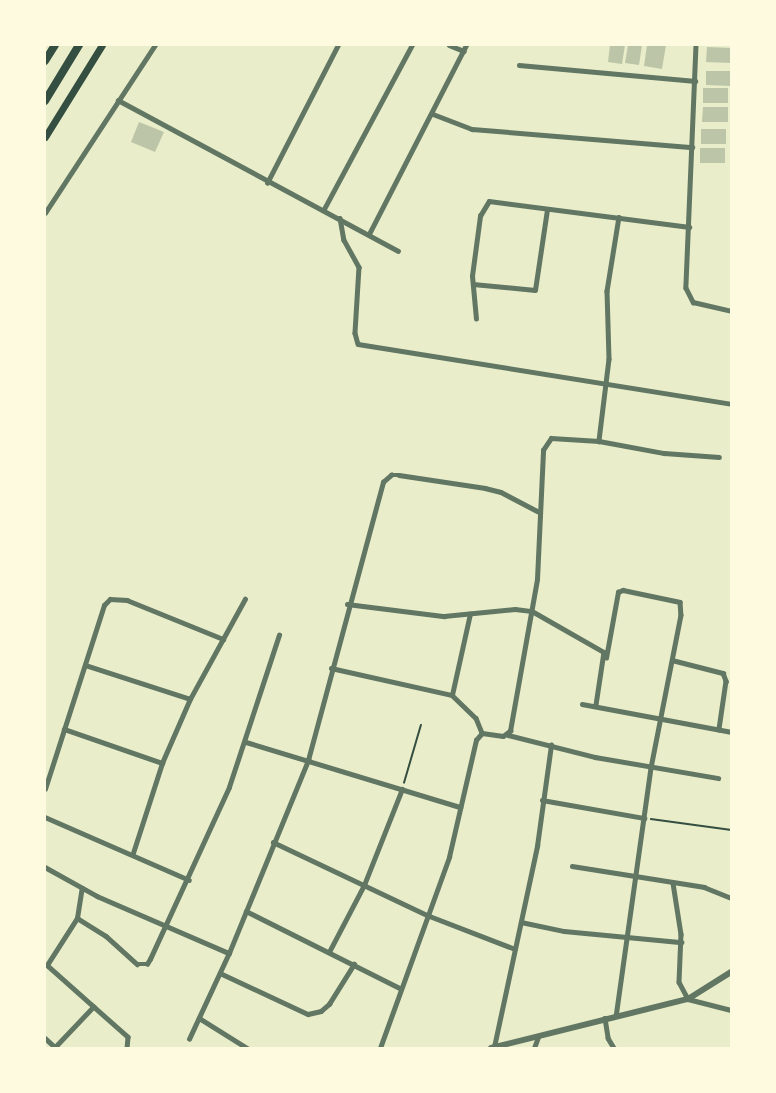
<!DOCTYPE html>
<style>
body{margin:0}
#map{position:relative;width:776px;height:1093px;overflow:hidden;background:#e9edc9;font-family:"DM Sans",sans-serif}
div>[style]{position:absolute}
[style*='--x']{left:calc(var(--x)*1px);top:calc(var(--y)*1px);width:calc(var(--w)*1px);rotate:calc(var(--a)*1deg)}
.building>*{inset:0;background:#bcc5a7}
.path>*{height:1.5px;margin:-0.75px;padding:0 0.75px;transform-origin:0.75px;border-radius:0.75px;background:#344e41}
.minor>*{height:4.5px;margin:-2.25px;padding:0 2.25px;transform-origin:2.25px;border-radius:2.25px;background:#617663}
.tertiary>*{height:6px;margin:-3px;padding:0 3px;transform-origin:3px;border-radius:3px;background:#617663}
.secondary>*{height:7px;margin:-3.5px;padding:0 3.5px;transform-origin:3.5px;border-radius:3.5px;background:#344e41}
.trunk>*{height:8px;margin:-4px;padding:0 4px;transform-origin:4px;border-radius:4px;background:#344e41}
span{translate:-50% -50%;white-space:nowrap;text-align:center;line-height:1.15;-webkit-text-stroke:6px #fefae0;paint-order:stroke}
.frame{position:absolute;inset:0;border:46px solid #fefae0;pointer-events:none}
</style>
<div id="map">
<div class="building">
<i style="clip-path:polygon(610px 45px,625px 45px,622px 64px,608px 62px)"></i>
<i style="clip-path:polygon(628px 45px,642px 45px,639px 65px,625px 63px)"></i>
<i style="clip-path:polygon(647px 45px,666px 45px,662px 69px,644px 66px)"></i>
<i style="clip-path:polygon(707px 47px,731px 48px,731px 63px,706px 62px)"></i>
<i style="clip-path:polygon(706px 71px,731px 71px,731px 86px,706px 85px)"></i>
<i style="clip-path:polygon(703px 88px,728px 88px,728px 103px,703px 103px)"></i>
<i style="clip-path:polygon(703px 107px,728px 107px,728px 122px,702px 122px)"></i>
<i style="clip-path:polygon(139px 122px,164px 132px,155px 152px,131px 142px)"></i>
<i style="clip-path:polygon(701px 129px,726px 129px,726px 144px,701px 144px)"></i>
<i style="clip-path:polygon(700px 148px,725px 148px,725px 163px,700px 163px)"></i>
</div>
<div class="path">
<i style="--x:404;--y:783;--w:60;--a:-73.7"></i>
<i style="--x:651;--y:819;--w:81;--a:7.8"></i>
</div>
<div class="minor">
<i style="--x:449;--y:45;--w:16;--a:22"></i>
<i style="--x:696;--y:45;--w:243;--a:92.4"></i>
<i style="--x:686;--y:288;--w:16;--a:63"></i>
<i style="--x:693;--y:302;--w:39;--a:13"></i>
<i style="--x:519;--y:65;--w:177;--a:5.2"></i>
<i style="--x:118;--y:100;--w:318;--a:28.3"></i>
<i style="--x:433;--y:114;--w:42;--a:21"></i>
<i style="--x:472;--y:129;--w:221;--a:4.7"></i>
<i style="--x:267;--y:183;--w:155;--a:-62.8"></i>
<i style="--x:324;--y:209;--w:186;--a:-61.8"></i>
<i style="--x:45;--y:213;--w:201;--a:-56.8"></i>
<i style="--x:619;--y:217;--w:75;--a:99.2"></i>
<i style="--x:607;--y:291;--w:68;--a:88.3"></i>
<i style="--x:609;--y:359;--w:83;--a:97"></i>
<i style="--x:599;--y:441;--w:66;--a:10.5"></i>
<i style="--x:664;--y:453;--w:55;--a:4.2"></i>
<i style="--x:340;--y:218;--w:22;--a:80"></i>
<i style="--x:344;--y:240;--w:31;--a:61"></i>
<i style="--x:359;--y:267;--w:66;--a:93.5"></i>
<i style="--x:355;--y:333;--w:11;--a:75"></i>
<i style="--x:358;--y:344;--w:378;--a:9.1"></i>
<i style="--x:369;--y:234;--w:212;--a:-62.8"></i>
<i style="--x:473;--y:284;--w:62;--a:5.5"></i>
<i style="--x:535;--y:290;--w:81;--a:-81.5"></i>
<i style="--x:476;--y:319;--w:43;--a:-95.3"></i>
<i style="--x:472;--y:276;--w:61;--a:-82.4"></i>
<i style="--x:480;--y:216;--w:17;--a:-59"></i>
<i style="--x:489;--y:201;--w:202;--a:7.4"></i>
<i style="--x:347;--y:604;--w:98;--a:7.1"></i>
<i style="--x:444;--y:616;--w:71;--a:-5.6"></i>
<i style="--x:515;--y:609;--w:17;--a:7"></i>
<i style="--x:532;--y:611;--w:83;--a:29.7"></i>
<i style="--x:604;--y:652;--w:54;--a:98.6"></i>
<i style="--x:606;--y:658;--w:67;--a:-79.7"></i>
<i style="--x:618;--y:592;--w:5;--a:-22"></i>
<i style="--x:623;--y:590;--w:58;--a:11.9"></i>
<i style="--x:680;--y:602;--w:13;--a:86"></i>
<i style="--x:681;--y:615;--w:156;--a:101.1"></i>
<i style="--x:651;--y:768;--w:250;--a:98"></i>
<i style="--x:672;--y:660;--w:53;--a:14.3"></i>
<i style="--x:723;--y:673;--w:9;--a:69"></i>
<i style="--x:726;--y:681;--w:49;--a:98.3"></i>
<i style="--x:85;--y:665;--w:110;--a:17.9"></i>
<i style="--x:331;--y:668;--w:124;--a:12.6"></i>
<i style="--x:452;--y:695;--w:33;--a:44"></i>
<i style="--x:476;--y:718;--w:16;--a:68"></i>
<i style="--x:452;--y:695;--w:83;--a:-77.5"></i>
<i style="--x:582;--y:704;--w:152;--a:10.6"></i>
<i style="--x:64;--y:729;--w:104;--a:19.1"></i>
<i style="--x:508;--y:735;--w:90;--a:14.2"></i>
<i style="--x:595;--y:757;--w:125;--a:9.7"></i>
<i style="--x:246;--y:742;--w:224;--a:16.9"></i>
<i style="--x:45;--y:789;--w:193;--a:-72.2"></i>
<i style="--x:104;--y:605;--w:8;--a:-45"></i>
<i style="--x:110;--y:599;--w:17;--a:3"></i>
<i style="--x:127;--y:600;--w:104;--a:22.1"></i>
<i style="--x:542;--y:800;--w:104;--a:10"></i>
<i style="--x:45;--y:817;--w:157;--a:23.6"></i>
<i style="--x:273;--y:842;--w:170;--a:25.4"></i>
<i style="--x:427;--y:915;--w:94;--a:21.1"></i>
<i style="--x:133;--y:853;--w:95;--a:-72.1"></i>
<i style="--x:162;--y:763;--w:70;--a:-66.4"></i>
<i style="--x:190;--y:699;--w:114;--a:-61.2"></i>
<i style="--x:572;--y:866;--w:134;--a:9"></i>
<i style="--x:704;--y:887;--w:29;--a:22"></i>
<i style="--x:45;--y:867;--w:60;--a:29.1"></i>
<i style="--x:97;--y:896;--w:144;--a:23.4"></i>
<i style="--x:673;--y:883;--w:52;--a:81.1"></i>
<i style="--x:681;--y:934;--w:48;--a:92.4"></i>
<i style="--x:679;--y:982;--w:19;--a:62"></i>
<i style="--x:688;--y:999;--w:44;--a:14.3"></i>
<i style="--x:246;--y:911;--w:172;--a:26.6"></i>
<i style="--x:77;--y:918;--w:34;--a:32"></i>
<i style="--x:106;--y:936;--w:42;--a:42.1"></i>
<i style="--x:137;--y:964;--w:10;--a:0"></i>
<i style="--x:147;--y:964;--w:6;--a:-59"></i>
<i style="--x:150;--y:959;--w:189;--a:-65.3"></i>
<i style="--x:229;--y:787;--w:160;--a:-71.8"></i>
<i style="--x:521;--y:922;--w:44;--a:11.8"></i>
<i style="--x:564;--y:931;--w:118;--a:5.4"></i>
<i style="--x:329;--y:952;--w:76;--a:-62.4"></i>
<i style="--x:364;--y:885;--w:103;--a:-68.4"></i>
<i style="--x:47;--y:965;--w:108;--a:41.6"></i>
<i style="--x:128;--y:1037;--w:11;--a:95"></i>
<i style="--x:47;--y:965;--w:56;--a:-57.4"></i>
<i style="--x:77;--y:918;--w:30;--a:-81"></i>
<i style="--x:220;--y:973;--w:97;--a:25"></i>
<i style="--x:308;--y:1014;--w:13;--a:-13"></i>
<i style="--x:321;--y:1011;--w:11;--a:-41"></i>
<i style="--x:329;--y:1004;--w:47;--a:-58"></i>
<i style="--x:199;--y:1018;--w:57;--a:32"></i>
<i style="--x:605;--y:1018;--w:20;--a:81"></i>
<i style="--x:608;--y:1038;--w:12;--a:59"></i>
<i style="--x:45;--y:1038;--w:15;--a:42"></i>
<i style="--x:189;--y:1039;--w:95;--a:-65.1"></i>
<i style="--x:229;--y:953;--w:209;--a:-67.7"></i>
<i style="--x:308;--y:760;--w:288;--a:-74.9"></i>
<i style="--x:383;--y:482;--w:11;--a:-41"></i>
<i style="--x:391;--y:475;--w:8;--a:0"></i>
<i style="--x:399;--y:475;--w:87;--a:8.6"></i>
<i style="--x:485;--y:488;--w:16;--a:14"></i>
<i style="--x:501;--y:492;--w:41;--a:27.8"></i>
<i style="--x:494;--y:1047;--w:206;--a:-77.9"></i>
<i style="--x:537;--y:846;--w:102;--a:-82.1"></i>
<i style="--x:54;--y:1048;--w:57;--a:-46.4"></i>
<i style="--x:380;--y:1048;--w:203;--a:-70.1"></i>
<i style="--x:449;--y:857;--w:120;--a:-77"></i>
<i style="--x:476;--y:740;--w:9;--a:-49"></i>
<i style="--x:482;--y:733;--w:21;--a:8"></i>
<i style="--x:503;--y:736;--w:9;--a:-36"></i>
<i style="--x:510;--y:731;--w:154;--a:-79.9"></i>
<i style="--x:537;--y:579;--w:129;--a:-87.3"></i>
<i style="--x:543;--y:450;--w:14;--a:-56"></i>
<i style="--x:551;--y:438;--w:48;--a:3.6"></i>
<i style="--x:534;--y:1048;--w:12;--a:-70"></i>
</div>
<div class="tertiary">
<i style="--x:491;--y:1048;--w:203;--a:-14"></i>
<i style="--x:688;--y:999;--w:51;--a:-32.1"></i>
</div>
<div class="secondary">
<i style="--x:45;--y:137;--w:108;--a:-58.2"></i>
</div>
<div class="trunk">
<i style="--x:45;--y:61;--w:19;--a:-58"></i>
<i style="--x:45;--y:101;--w:66;--a:-58.7"></i>
</div>
<div class="frame"></div>
</div>
